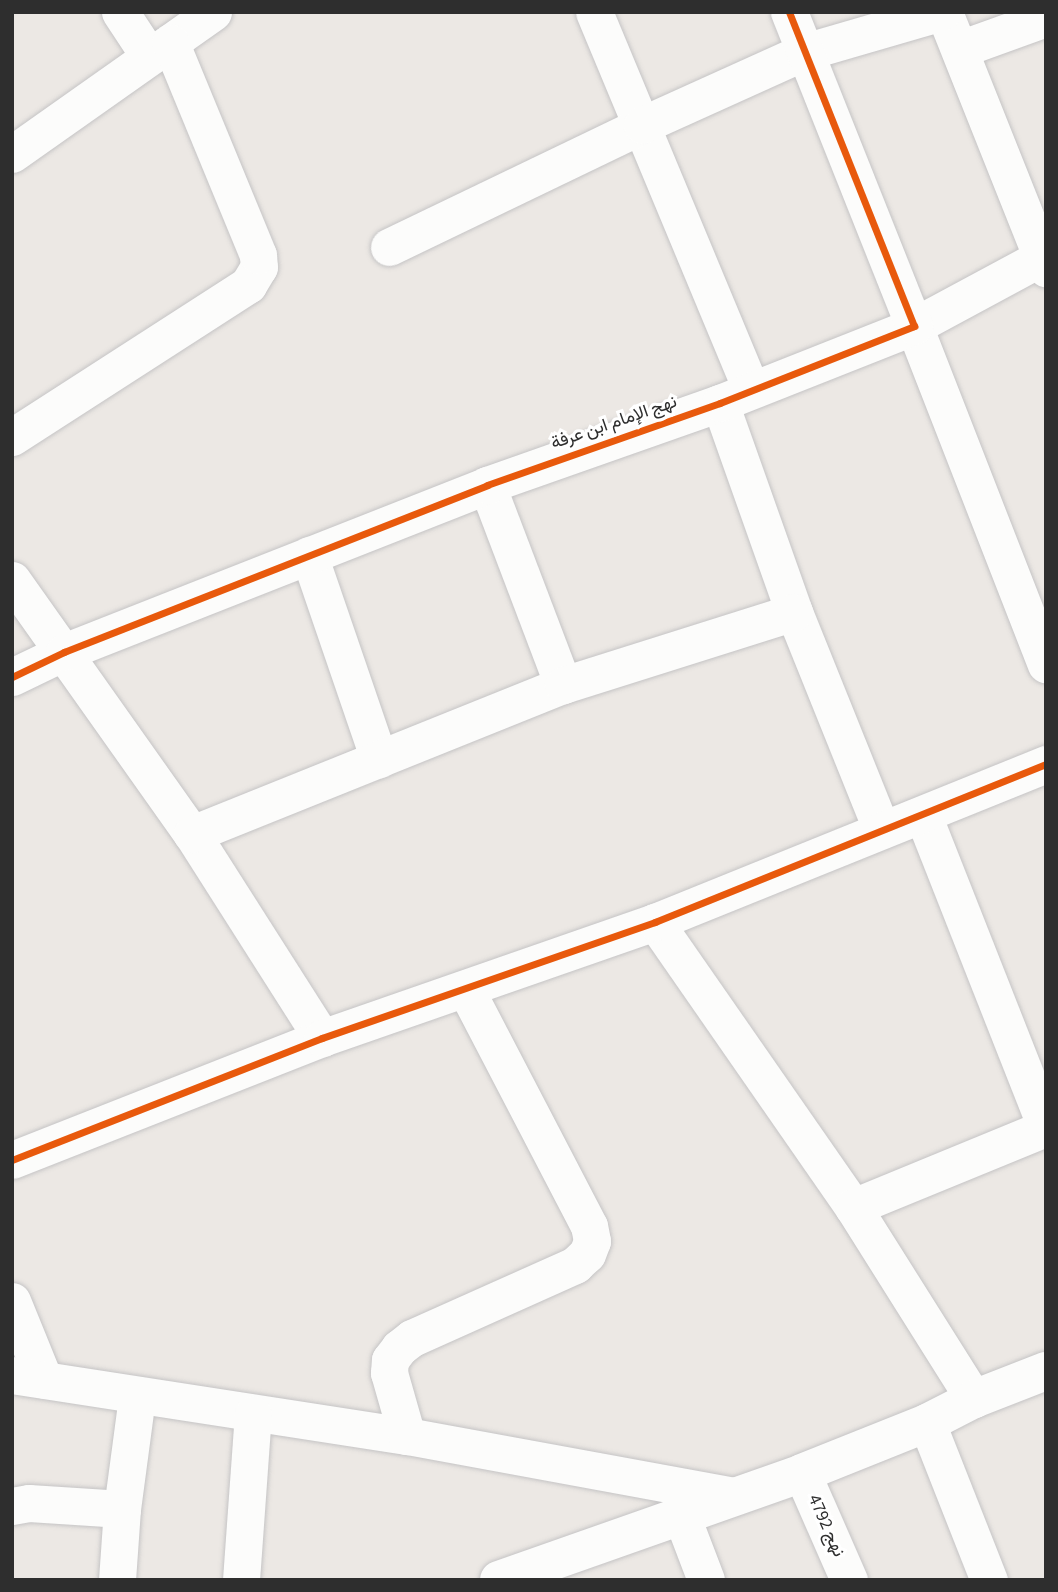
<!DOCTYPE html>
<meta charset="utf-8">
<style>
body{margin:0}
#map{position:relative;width:1058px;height:1592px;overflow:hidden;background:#ece8e4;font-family:"Source Sans 3",Vazirmatn,sans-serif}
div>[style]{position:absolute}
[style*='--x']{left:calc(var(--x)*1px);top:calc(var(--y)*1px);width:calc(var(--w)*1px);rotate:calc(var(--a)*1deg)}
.roads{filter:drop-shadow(0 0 2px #c5c4c5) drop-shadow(0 0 2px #c5c4c5)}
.minor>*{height:37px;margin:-18.5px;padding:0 18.5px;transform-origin:18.5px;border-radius:18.5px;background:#fcfcfb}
.secondary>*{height:38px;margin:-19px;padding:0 19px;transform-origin:19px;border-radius:19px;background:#fcfcfb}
.cycleway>*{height:7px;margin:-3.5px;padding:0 3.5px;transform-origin:3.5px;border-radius:3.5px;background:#e8590c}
span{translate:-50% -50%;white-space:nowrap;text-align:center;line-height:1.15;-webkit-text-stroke:6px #fff;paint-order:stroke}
.street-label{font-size:18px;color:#2e2e2e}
.frame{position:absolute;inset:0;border:14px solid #2e2e2e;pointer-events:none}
</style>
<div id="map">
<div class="roads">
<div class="minor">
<i style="--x:120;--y:12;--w:53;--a:56.6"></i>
<i style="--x:594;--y:12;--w:408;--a:67.4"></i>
<i style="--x:944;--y:12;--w:276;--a:68.3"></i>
<i style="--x:960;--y:49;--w:91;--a:-19.8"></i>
<i style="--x:12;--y:154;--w:246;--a:-35.2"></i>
<i style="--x:389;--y:247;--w:281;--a:-25.7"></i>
<i style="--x:642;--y:125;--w:178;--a:-24.3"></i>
<i style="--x:804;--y:52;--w:144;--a:-16.2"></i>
<i style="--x:1046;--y:255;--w:150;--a:151.7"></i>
<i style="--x:914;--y:326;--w:363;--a:68.7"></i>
<i style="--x:720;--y:403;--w:222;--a:70.5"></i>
<i style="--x:794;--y:612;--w:233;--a:68.1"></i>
<i style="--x:12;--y:437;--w:281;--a:-32.8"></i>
<i style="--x:248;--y:285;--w:21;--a:-59"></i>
<i style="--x:259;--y:267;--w:12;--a:-95"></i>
<i style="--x:258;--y:255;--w:230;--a:-112.4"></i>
<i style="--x:487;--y:485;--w:214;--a:69.2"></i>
<i style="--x:309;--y:555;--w:216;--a:71.1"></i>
<i style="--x:12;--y:580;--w:311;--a:54.7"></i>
<i style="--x:192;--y:834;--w:242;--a:57.5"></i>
<i style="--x:12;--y:677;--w:58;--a:-25.7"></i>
<i style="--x:64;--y:652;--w:455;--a:-21.5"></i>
<i style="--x:487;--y:485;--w:247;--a:-19.4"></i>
<i style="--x:720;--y:403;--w:209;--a:-21.6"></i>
<i style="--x:914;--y:326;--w:338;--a:-111.7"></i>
<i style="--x:923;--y:815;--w:336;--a:68.5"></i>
<i style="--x:192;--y:834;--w:400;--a:-21.9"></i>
<i style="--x:563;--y:685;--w:242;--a:-17.5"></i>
<i style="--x:655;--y:922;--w:347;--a:55.2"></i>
<i style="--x:853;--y:1207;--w:227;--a:57.8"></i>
<i style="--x:12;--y:1160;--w:333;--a:-21.5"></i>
<i style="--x:322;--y:1038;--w:353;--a:-19.2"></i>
<i style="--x:655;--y:922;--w:422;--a:-22"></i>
<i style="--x:853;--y:1207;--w:209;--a:-22.3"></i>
<i style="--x:12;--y:1301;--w:85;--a:67.9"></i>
<i style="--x:12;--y:1375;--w:400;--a:8.8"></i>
<i style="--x:407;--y:1436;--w:332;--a:10.4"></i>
<i style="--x:927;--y:1423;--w:169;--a:68.5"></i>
<i style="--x:407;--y:1436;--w:66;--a:-105.9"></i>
<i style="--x:389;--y:1373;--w:13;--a:-86"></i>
<i style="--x:390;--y:1360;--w:15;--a:-53"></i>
<i style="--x:399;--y:1348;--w:16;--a:-38"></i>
<i style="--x:412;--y:1338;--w:179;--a:-24.1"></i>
<i style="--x:575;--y:1265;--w:16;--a:-43"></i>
<i style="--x:587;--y:1254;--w:14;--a:-69"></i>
<i style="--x:592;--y:1241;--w:15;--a:-101"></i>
<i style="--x:589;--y:1226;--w:266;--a:-117.5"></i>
<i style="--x:802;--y:1473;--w:117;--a:66.3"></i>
<i style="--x:12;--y:1506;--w:17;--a:-10"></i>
<i style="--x:29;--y:1503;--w:93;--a:3.7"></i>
<i style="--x:682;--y:1517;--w:67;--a:69.1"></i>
<i style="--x:117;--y:1580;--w:71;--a:-86"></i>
<i style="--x:122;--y:1509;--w:113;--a:-82.4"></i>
<i style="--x:241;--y:1580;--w:166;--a:-85.9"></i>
</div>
<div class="secondary">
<i style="--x:499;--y:1580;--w:321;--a:-19.4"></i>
<i style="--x:802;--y:1473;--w:135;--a:-21.8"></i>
<i style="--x:927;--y:1423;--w:53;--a:-27.1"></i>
<i style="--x:974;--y:1399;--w:77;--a:-21.3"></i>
</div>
</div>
<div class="cycleway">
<i style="--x:12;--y:677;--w:58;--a:-25.7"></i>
<i style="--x:64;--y:652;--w:455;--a:-21.5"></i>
<i style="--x:487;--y:485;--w:247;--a:-19.4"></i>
<i style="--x:720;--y:403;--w:209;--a:-21.6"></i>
<i style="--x:914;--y:326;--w:338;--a:-111.7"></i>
<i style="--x:12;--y:1160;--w:333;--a:-21.5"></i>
<i style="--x:322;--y:1038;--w:353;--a:-19.2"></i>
<i style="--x:655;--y:922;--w:422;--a:-22"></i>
</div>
<div class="street-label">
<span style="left:614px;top:423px;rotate:-19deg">نهج الإمام ابن عرفة</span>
<span style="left:826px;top:1526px;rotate:66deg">نهج 4792</span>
</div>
<div class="frame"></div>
</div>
